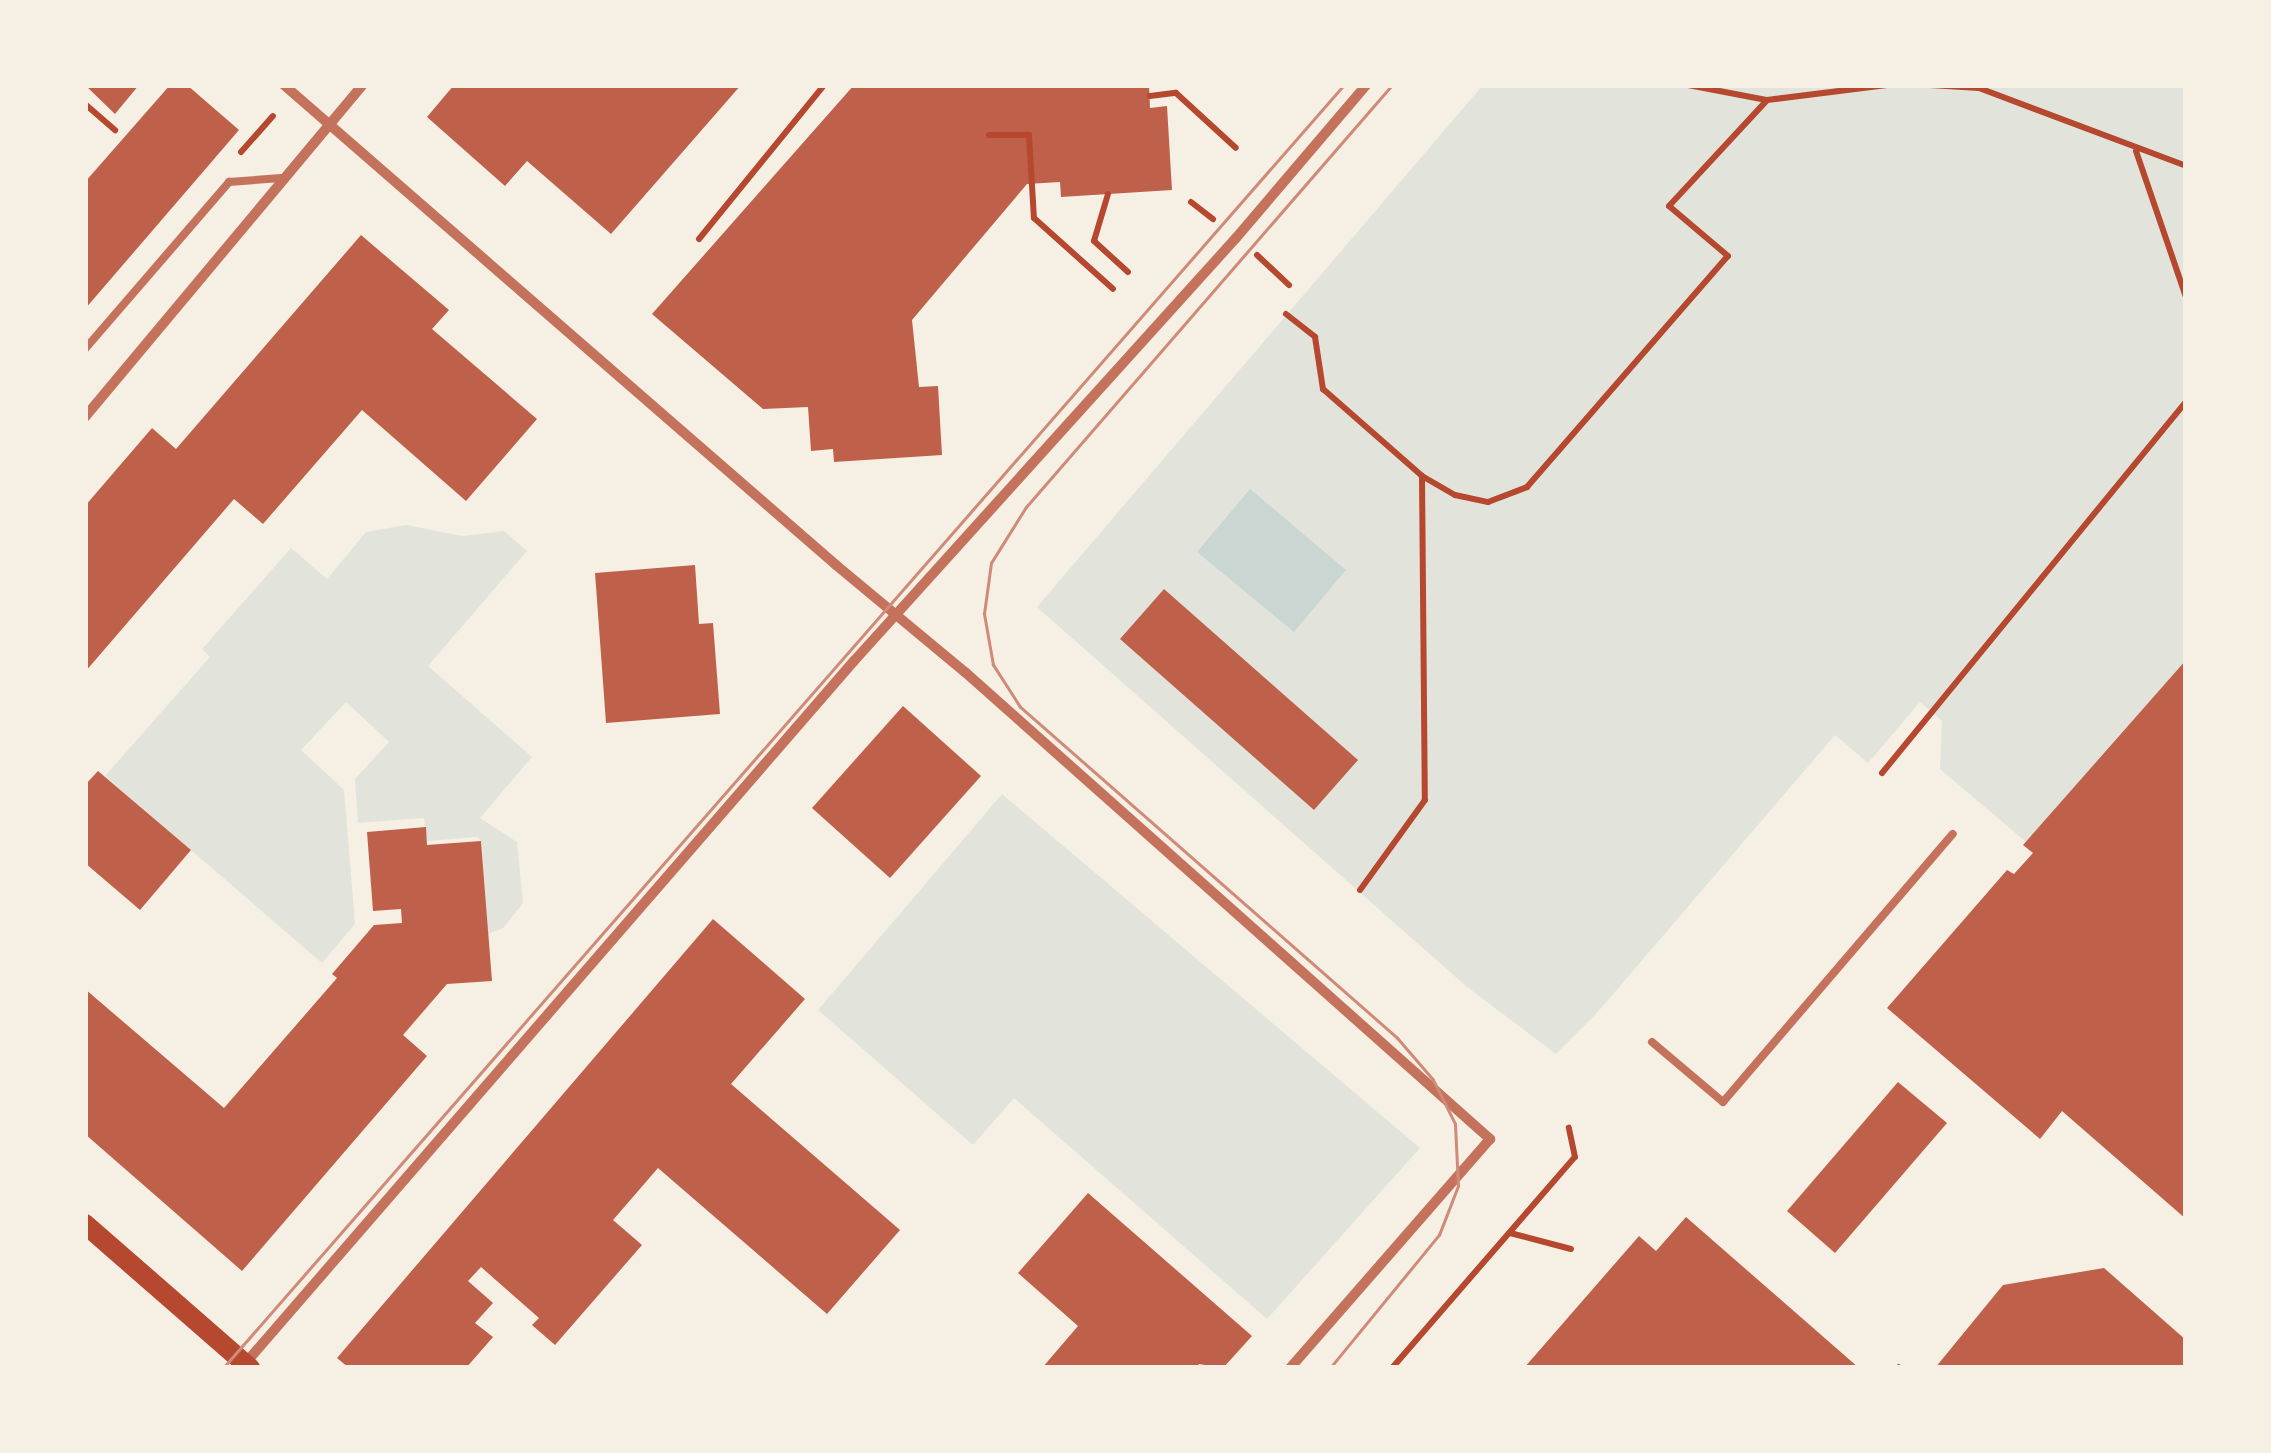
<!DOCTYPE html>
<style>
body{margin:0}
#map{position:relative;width:2271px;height:1453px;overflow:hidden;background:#f6efe4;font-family:"Source Serif 4",serif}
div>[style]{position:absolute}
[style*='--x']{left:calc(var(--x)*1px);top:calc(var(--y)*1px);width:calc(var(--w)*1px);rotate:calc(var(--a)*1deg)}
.green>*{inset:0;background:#e2e4dc}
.water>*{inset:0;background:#c9d6d2}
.building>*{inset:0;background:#bf614a}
.path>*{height:6px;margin:-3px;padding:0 3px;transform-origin:3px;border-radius:3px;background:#b5482f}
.service>*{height:8px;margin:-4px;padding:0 4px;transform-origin:4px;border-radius:4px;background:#c5725c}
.minor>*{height:10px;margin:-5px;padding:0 5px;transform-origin:5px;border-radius:5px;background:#c5725c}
.secondary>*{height:20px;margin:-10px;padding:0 10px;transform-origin:10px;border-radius:10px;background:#b5482f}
.tram>*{height:2.5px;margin:-1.25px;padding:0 1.25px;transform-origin:1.25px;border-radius:1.25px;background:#cf8b77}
span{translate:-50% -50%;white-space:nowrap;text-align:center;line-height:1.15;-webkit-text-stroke:8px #f6efe4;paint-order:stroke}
.frame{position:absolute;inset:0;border:88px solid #f6efe4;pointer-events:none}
</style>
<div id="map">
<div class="green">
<i style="clip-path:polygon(1483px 85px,2186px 85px,2186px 660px,2026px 842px,1940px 769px,1942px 721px,1920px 702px,1868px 763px,1835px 735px,1596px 1014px,1556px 1054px,1467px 987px,1037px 607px)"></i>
<i style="clip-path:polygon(406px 525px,462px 536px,504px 531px,527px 551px,428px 666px,532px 757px,480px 818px,517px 842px,523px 903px,503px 928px,488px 934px,482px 842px,477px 837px,427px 841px,424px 818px,358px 823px,355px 779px,389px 742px,346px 702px,301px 750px,344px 790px,355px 924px,322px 963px,105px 776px,210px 657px,202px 649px,291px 548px,327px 579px,366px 532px)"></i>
<i style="clip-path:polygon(1002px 794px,1420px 1148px,1267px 1319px,1014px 1098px,973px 1145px,818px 1010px)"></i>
</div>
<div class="water">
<i style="clip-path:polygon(1250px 489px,1346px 570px,1294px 632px,1197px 552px)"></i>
</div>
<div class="building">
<i style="clip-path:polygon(85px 85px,139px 85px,115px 114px)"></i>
<i style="clip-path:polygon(170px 85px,187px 85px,239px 130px,85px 309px,85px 182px)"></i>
<i style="clip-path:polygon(454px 85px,741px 85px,611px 234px,527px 161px,505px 186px,427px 117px)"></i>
<i style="clip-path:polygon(854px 85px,1149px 85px,1150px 108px,1167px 106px,1172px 190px,1061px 197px,1060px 182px,1027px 184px,912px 320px,919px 387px,938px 386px,942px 455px,834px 462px,833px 449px,811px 451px,808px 407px,763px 409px,652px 314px)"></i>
<i style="clip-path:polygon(361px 235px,449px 310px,432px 329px,537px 419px,466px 501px,362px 410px,263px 524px,234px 499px,85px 672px,85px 506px,152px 428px,176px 449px)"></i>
<i style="clip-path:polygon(695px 565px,699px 624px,713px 623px,720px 714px,606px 723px,595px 573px)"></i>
<i style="clip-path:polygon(1164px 589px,1358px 760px,1314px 810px,1120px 639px)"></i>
<i style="clip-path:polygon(2186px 660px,2186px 1219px,2062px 1111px,2040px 1139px,1887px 1008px,2007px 870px,2014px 874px,2033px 853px,2023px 845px)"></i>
<i style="clip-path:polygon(903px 706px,981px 776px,890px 878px,812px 808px)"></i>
<i style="clip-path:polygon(98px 771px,191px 850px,140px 910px,85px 863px,85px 785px)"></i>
<i style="clip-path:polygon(426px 827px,427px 845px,481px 841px,492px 981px,447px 984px,403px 1035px,427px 1056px,242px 1271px,85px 1134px,85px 989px,224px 1108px,337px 978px,332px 974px,374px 925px,402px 923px,401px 909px,373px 911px,367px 832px)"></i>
<i style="clip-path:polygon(713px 919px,805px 999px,731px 1084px,900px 1230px,827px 1314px,658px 1168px,613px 1220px,642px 1245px,555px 1345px,532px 1325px,539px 1318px,481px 1267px,468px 1281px,493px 1303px,475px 1323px,493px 1337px,466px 1368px,349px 1368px,337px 1358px)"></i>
<i style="clip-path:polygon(1898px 1082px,1947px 1123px,1835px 1253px,1787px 1211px)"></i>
<i style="clip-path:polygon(1088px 1193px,1252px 1336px,1223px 1368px,1199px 1364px,1196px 1368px,1042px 1368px,1078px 1326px,1018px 1273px)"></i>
<i style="clip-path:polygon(1686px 1217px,1859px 1368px,1524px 1368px,1639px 1236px,1656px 1251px)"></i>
<i style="clip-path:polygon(2104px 1268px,2186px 1340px,2186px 1368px,1935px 1368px,2003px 1285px)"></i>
</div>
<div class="path">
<i style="--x:1688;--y:85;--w:80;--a:10.8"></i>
<i style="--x:1767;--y:100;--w:121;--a:-7.1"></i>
<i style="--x:1930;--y:85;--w:49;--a:3.5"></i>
<i style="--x:1979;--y:88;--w:221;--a:20.6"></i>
<i style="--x:1150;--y:96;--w:26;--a:-7"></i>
<i style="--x:1176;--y:93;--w:81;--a:42.5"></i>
<i style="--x:85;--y:104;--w:40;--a:41"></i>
<i style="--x:989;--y:135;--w:40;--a:0"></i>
<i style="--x:1029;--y:135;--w:83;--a:86.6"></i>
<i style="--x:1034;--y:218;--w:106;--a:41.9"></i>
<i style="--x:2136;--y:151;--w:154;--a:71.1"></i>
<i style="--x:241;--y:152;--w:48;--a:-48.4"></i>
<i style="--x:1108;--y:194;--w:49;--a:106.6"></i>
<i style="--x:1094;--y:241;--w:46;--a:42.4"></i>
<i style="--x:1191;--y:202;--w:28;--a:38"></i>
<i style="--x:699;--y:239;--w:198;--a:-50.9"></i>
<i style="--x:1257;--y:255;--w:44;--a:43.2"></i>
<i style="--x:1286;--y:314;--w:37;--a:38"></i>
<i style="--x:1315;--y:337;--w:53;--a:81.3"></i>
<i style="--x:1323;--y:389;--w:132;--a:41.3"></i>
<i style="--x:1422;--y:476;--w:324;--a:89.5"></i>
<i style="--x:1425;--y:800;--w:111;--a:125.8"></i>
<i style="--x:1422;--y:476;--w:38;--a:30"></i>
<i style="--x:1455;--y:495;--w:34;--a:12"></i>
<i style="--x:1488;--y:502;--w:42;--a:-21"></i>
<i style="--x:1527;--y:487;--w:306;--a:-49"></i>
<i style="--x:1728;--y:256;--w:77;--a:-139.7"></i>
<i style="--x:1669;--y:206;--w:144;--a:-47.2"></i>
<i style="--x:1882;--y:773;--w:480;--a:-50.7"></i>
<i style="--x:1510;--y:1233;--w:63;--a:14.7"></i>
<i style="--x:1392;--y:1368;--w:279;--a:-49.1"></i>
<i style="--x:1575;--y:1157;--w:30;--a:-102"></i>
<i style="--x:1898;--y:1368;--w:1;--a:-45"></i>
</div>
<div class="service">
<i style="--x:85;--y:349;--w:221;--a:-49.2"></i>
<i style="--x:229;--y:182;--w:52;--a:-4.4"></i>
<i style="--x:1652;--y:1042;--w:93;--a:40.2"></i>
<i style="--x:1723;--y:1102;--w:353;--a:-49.4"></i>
</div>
<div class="minor">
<i style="--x:284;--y:85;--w:732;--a:41.01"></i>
<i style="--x:836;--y:565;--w:168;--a:39.7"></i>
<i style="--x:965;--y:672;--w:703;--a:41.65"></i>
<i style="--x:1490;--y:1139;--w:304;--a:131.1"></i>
<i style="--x:85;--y:417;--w:433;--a:-50.1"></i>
<i style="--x:243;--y:1366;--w:933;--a:-49.09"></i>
<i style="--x:854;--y:661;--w:570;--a:-47.92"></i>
<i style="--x:1236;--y:238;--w:201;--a:-49.6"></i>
</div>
<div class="secondary">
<i style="--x:85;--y:1224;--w:219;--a:41.1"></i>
</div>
<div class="tram">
<i style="--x:223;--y:1368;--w:1704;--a:-48.86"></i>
<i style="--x:1330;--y:1368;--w:172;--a:-50.7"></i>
<i style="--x:1439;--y:1235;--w:53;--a:-68.8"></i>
<i style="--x:1458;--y:1186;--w:62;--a:-92.8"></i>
<i style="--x:1455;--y:1124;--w:49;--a:-116.6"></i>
<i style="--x:1433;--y:1080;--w:55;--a:-130.6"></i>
<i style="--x:1397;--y:1038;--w:502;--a:-138.72"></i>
<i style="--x:1020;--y:707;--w:50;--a:-122.7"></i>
<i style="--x:993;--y:665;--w:52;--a:-100"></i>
<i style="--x:984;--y:614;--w:51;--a:-82.2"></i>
<i style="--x:991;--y:563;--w:66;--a:-58"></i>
<i style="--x:1026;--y:507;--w:559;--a:-49.06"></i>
</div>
<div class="frame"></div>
</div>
